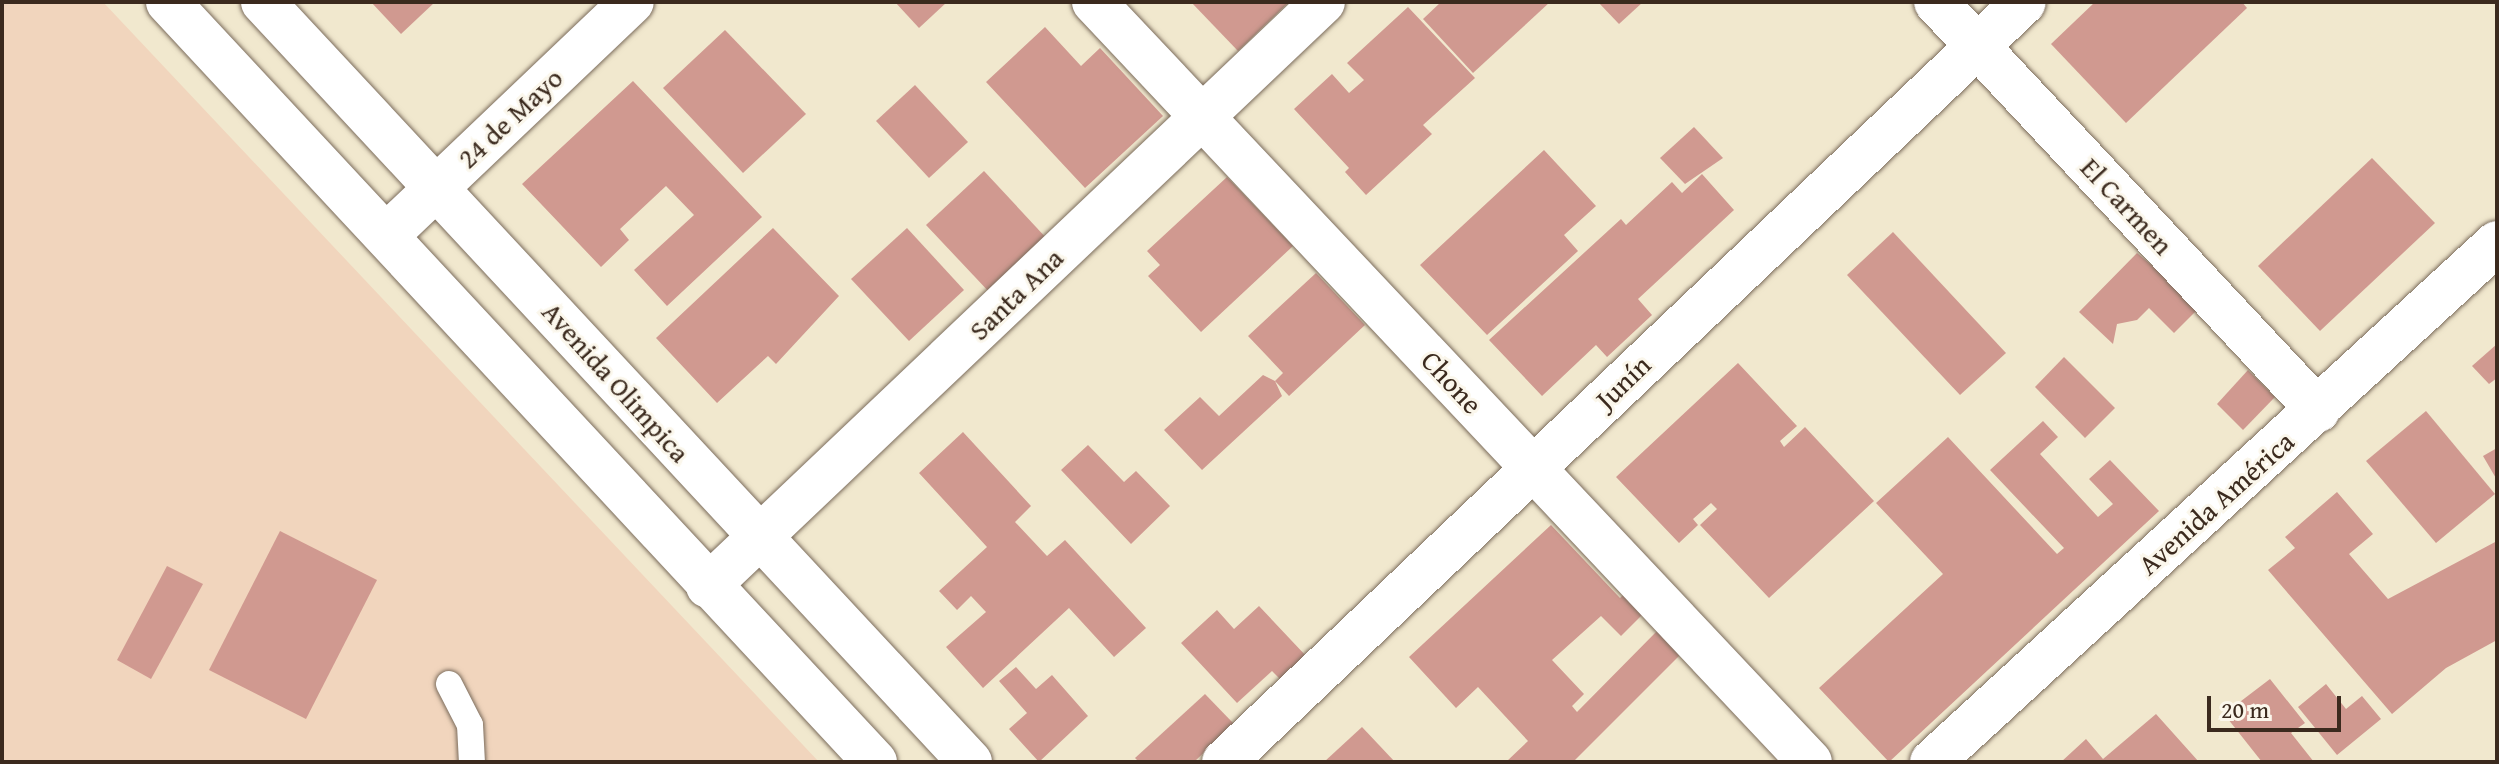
<!DOCTYPE html>
<meta charset="utf-8">
<style>
body{margin:0}
#map{position:relative;width:2499px;height:764px;overflow:hidden;background:#f1e8ce;font-family:"Gentium Book Plus",serif}
div>[style]{position:absolute}
[style*='--x']{left:calc(var(--x)*1px);top:calc(var(--y)*1px);width:calc(var(--w)*1px);rotate:calc(var(--a)*1deg)}
.built>*{inset:0;background:#f1d5bd}
.building>*{inset:0;background:#d09990}
.roads{filter:drop-shadow(0 0 2px #7b6c5c) drop-shadow(0 0 2px #7b6c5c)}
.lane>*{height:26px;margin:-13px;padding:0 13px;transform-origin:13px;border-radius:13px;background:#fff}
.street>*{height:44px;margin:-22px;padding:0 22px;transform-origin:22px;border-radius:22px;background:#fff}
.secondary>*{height:44px;margin:-22px;padding:0 22px;transform-origin:22px;border-radius:22px;background:#fff}
span{translate:-50% -50%;white-space:nowrap;text-align:center;line-height:1.15;-webkit-text-stroke:6px #fbf7ec;paint-order:stroke}
.street-label{font-size:28px;color:#3b2a1e}
.frame{position:absolute;inset:0;border:4px solid #3b2a1e;pointer-events:none}
.scale{position:absolute;left:2207px;top:696px;width:134px;height:36px;box-sizing:border-box;border:4px solid #3b2a1e;border-top:0;padding-left:10px;font-size:24px;line-height:28px;white-space:nowrap;color:#3b2a1e;-webkit-text-stroke:6px #fbf7ec;paint-order:stroke}
</style>
<div id="map">
<div class="built">
<i style="clip-path:polygon(2px 2px,103px 2px,819px 762px,2px 762px)"></i>
</div>
<div class="building">
<i style="clip-path:polygon(371px 2px,435px 2px,401px 34px)"></i>
<i style="clip-path:polygon(895px 2px,947px 2px,919px 28px)"></i>
<i style="clip-path:polygon(1191px 2px,1289px 2px,1238px 51px)"></i>
<i style="clip-path:polygon(1441px 2px,1550px 2px,1473px 73px,1423px 19px)"></i>
<i style="clip-path:polygon(1598px 2px,1643px 2px,1619px 24px)"></i>
<i style="clip-path:polygon(2095px 2px,2242px 2px,2247px 8px,2126px 123px,2051px 44px)"></i>
<i style="clip-path:polygon(1408px 7px,1475px 78px,1423px 125px,1432px 134px,1366px 195px,1345px 172px,1349px 168px,1294px 109px,1332px 74px,1349px 93px,1364px 80px,1347px 63px)"></i>
<i style="clip-path:polygon(1045px 27px,1081px 66px,1100px 48px,1163px 116px,1085px 188px,986px 82px)"></i>
<i style="clip-path:polygon(725px 30px,806px 114px,743px 173px,663px 88px)"></i>
<i style="clip-path:polygon(633px 81px,762px 217px,667px 306px,634px 270px,694px 215px,666px 186px,620px 229px,629px 240px,601px 267px,522px 184px)"></i>
<i style="clip-path:polygon(915px 85px,968px 142px,929px 178px,876px 121px)"></i>
<i style="clip-path:polygon(1694px 127px,1723px 158px,1685px 184px,1660px 158px)"></i>
<i style="clip-path:polygon(1544px 150px,1596px 206px,1564px 235px,1578px 251px,1487px 335px,1420px 265px)"></i>
<i style="clip-path:polygon(2372px 158px,2435px 223px,2320px 331px,2258px 266px)"></i>
<i style="clip-path:polygon(984px 171px,1049px 241px,991px 294px,926px 225px)"></i>
<i style="clip-path:polygon(1702px 174px,1734px 210px,1638px 299px,1652px 315px,1607px 357px,1596px 345px,1542px 396px,1489px 340px,1621px 219px,1626px 225px,1672px 182px,1682px 193px)"></i>
<i style="clip-path:polygon(1227px 177px,1293px 246px,1201px 332px,1148px 276px,1160px 265px,1147px 251px)"></i>
<i style="clip-path:polygon(773px 228px,839px 296px,776px 364px,768px 356px,717px 403px,656px 338px)"></i>
<i style="clip-path:polygon(907px 228px,964px 290px,909px 341px,851px 279px)"></i>
<i style="clip-path:polygon(1893px 232px,2006px 353px,1960px 395px,1847px 275px)"></i>
<i style="clip-path:polygon(2137px 253px,2201px 306px,2174px 333px,2149px 308px,2137px 320px,2117px 324px,2113px 344px,2079px 312px)"></i>
<i style="clip-path:polygon(1316px 273px,1365px 325px,1289px 396px,1275px 381px,1282px 396px,1202px 470px,1164px 430px,1200px 397px,1219px 416px,1263px 375px,1275px 381px,1283px 373px,1248px 336px)"></i>
<i style="clip-path:polygon(2497px 344px,2497px 378px,2489px 384px,2472px 366px)"></i>
<i style="clip-path:polygon(2064px 357px,2115px 408px,2085px 438px,2035px 387px)"></i>
<i style="clip-path:polygon(1738px 363px,1797px 426px,1780px 441px,1784px 447px,1805px 427px,1874px 501px,1769px 598px,1700px 525px,1717px 509px,1711px 503px,1693px 519px,1698px 525px,1679px 543px,1616px 477px)"></i>
<i style="clip-path:polygon(2248px 370px,2275px 397px,2243px 430px,2217px 404px)"></i>
<i style="clip-path:polygon(2426px 411px,2495px 494px,2436px 543px,2366px 461px)"></i>
<i style="clip-path:polygon(2043px 421px,2058px 437px,2040px 454px,2098px 517px,2113px 504px,2089px 479px,2110px 460px,2159px 511px,1889px 762px,1819px 688px,1943px 574px,1876px 503px,1948px 437px,2057px 554px,2064px 548px,1990px 470px)"></i>
<i style="clip-path:polygon(963px 432px,1031px 506px,1015px 522px,1047px 556px,1065px 540px,1146px 628px,1114px 657px,1069px 608px,983px 688px,946px 647px,986px 612px,971px 596px,957px 610px,939px 591px,987px 547px,919px 473px)"></i>
<i style="clip-path:polygon(1088px 445px,1124px 482px,1136px 471px,1170px 506px,1131px 544px,1061px 470px)"></i>
<i style="clip-path:polygon(2497px 448px,2497px 480px,2483px 456px)"></i>
<i style="clip-path:polygon(2337px 492px,2373px 534px,2349px 554px,2388px 599px,2497px 541px,2497px 640px,2446px 668px,2392px 714px,2268px 570px,2295px 548px,2285px 537px)"></i>
<i style="clip-path:polygon(1551px 525px,1620px 598px,1625px 593px,1645px 612px,1621px 636px,1601px 616px,1552px 660px,1584px 694px,1572px 706px,1577px 712px,1658px 630px,1681px 654px,1573px 762px,1506px 762px,1528px 741px,1478px 687px,1456px 708px,1409px 657px)"></i>
<i style="clip-path:polygon(280px 531px,377px 580px,306px 719px,209px 670px)"></i>
<i style="clip-path:polygon(167px 566px,203px 584px,151px 679px,117px 660px)"></i>
<i style="clip-path:polygon(1259px 606px,1307px 657px,1281px 680px,1272px 671px,1237px 703px,1181px 643px,1217px 610px,1234px 629px)"></i>
<i style="clip-path:polygon(1016px 667px,1036px 689px,1052px 675px,1088px 716px,1039px 762px,1009px 729px,1027px 713px,999px 681px)"></i>
<i style="clip-path:polygon(2270px 679px,2305px 723px,2291px 733px,2314px 762px,2262px 762px,2224px 714px)"></i>
<i style="clip-path:polygon(2326px 684px,2346px 709px,2362px 696px,2381px 719px,2337px 755px,2298px 707px)"></i>
<i style="clip-path:polygon(1205px 694px,1234px 724px,1194px 762px,1139px 762px,1135px 758px)"></i>
<i style="clip-path:polygon(2156px 714px,2199px 762px,2061px 762px,2086px 739px,2103px 759px)"></i>
<i style="clip-path:polygon(1362px 727px,1395px 762px,1324px 762px)"></i>
</div>
<div class="roads">
<div class="lane">
<i style="--x:449;--y:684;--w:46;--a:62.9"></i>
<i style="--x:470;--y:725;--w:37;--a:87"></i>
</div>
<div class="street">
<i style="--x:1094;--y:2;--w:1044;--a:46.71"></i>
<i style="--x:1936;--y:2;--w:559;--a:46.89"></i>
<i style="--x:387;--y:235;--w:338;--a:-43.6"></i>
<i style="--x:708;--y:586;--w:848;--a:-43.52"></i>
<i style="--x:1224;--y:762;--w:1103;--a:-43.53"></i>
</div>
<div class="secondary">
<i style="--x:168;--y:2;--w:1038;--a:47.07"></i>
<i style="--x:263;--y:2;--w:1038;--a:47.07"></i>
<i style="--x:1932;--y:762;--w:767;--a:-42.57"></i>
</div>
</div>
<div class="street-label">
<span style="left:510px;top:118px;rotate:-43deg">24 de Mayo</span>
<span style="left:2127px;top:206px;rotate:47deg">El Carmen</span>
<span style="left:1016px;top:294px;rotate:-44deg">Santa Ana</span>
<span style="left:616px;top:382px;rotate:48deg">Avenida Olimpica</span>
<span style="left:1452px;top:382px;rotate:47deg">Chone</span>
<span style="left:1623px;top:382px;rotate:-44deg">Junín</span>
<span style="left:2216px;top:503px;rotate:-42deg">Avenida América</span>
</div>
<div class="frame"></div>
<div class="scale">20 m</div>
</div>
